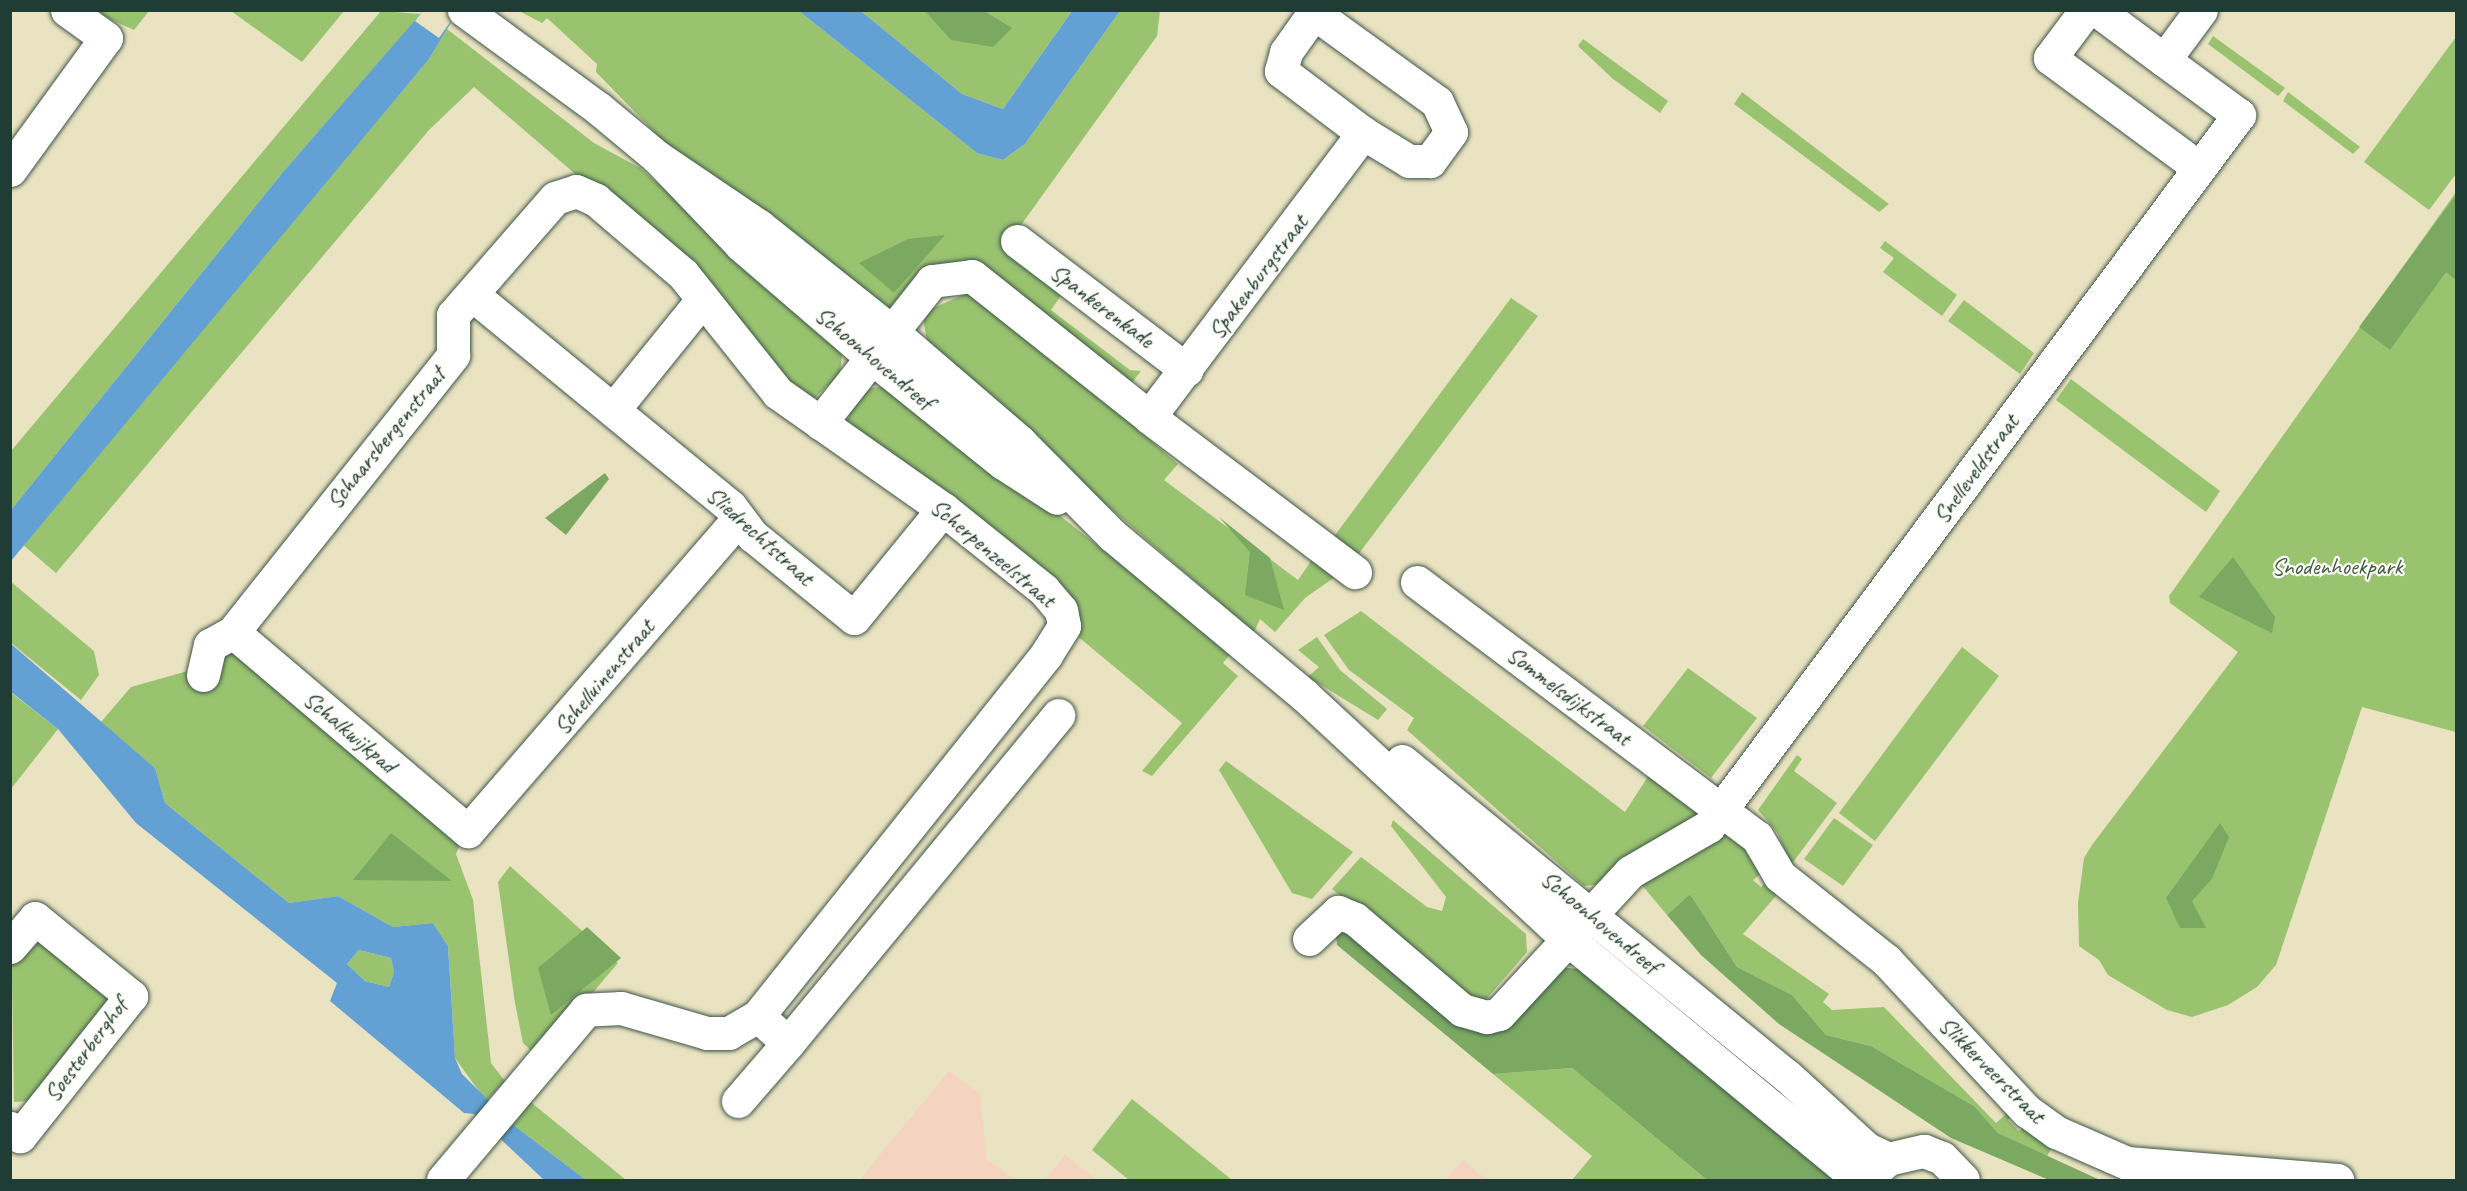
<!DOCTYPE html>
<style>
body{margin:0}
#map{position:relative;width:2467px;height:1191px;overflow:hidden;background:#eae3c1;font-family:Caveat,sans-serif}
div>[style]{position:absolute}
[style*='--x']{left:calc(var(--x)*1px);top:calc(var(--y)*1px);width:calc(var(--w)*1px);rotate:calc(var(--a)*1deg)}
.built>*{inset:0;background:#f5d3c1}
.green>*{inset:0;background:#9ac370}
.forest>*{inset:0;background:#7ba962}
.water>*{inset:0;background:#63a1d5}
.pier>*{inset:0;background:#eae3c1}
.roads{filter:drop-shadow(0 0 2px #3d5649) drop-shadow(0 0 2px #3d5649)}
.minor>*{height:33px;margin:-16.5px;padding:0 16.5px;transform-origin:16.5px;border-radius:16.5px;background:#fff}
span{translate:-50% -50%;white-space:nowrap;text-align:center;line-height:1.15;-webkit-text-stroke:4.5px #fdfcf7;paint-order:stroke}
.street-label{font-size:24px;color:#1f3d34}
.park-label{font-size:24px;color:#3e5e43}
.frame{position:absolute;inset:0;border:12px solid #1f3d34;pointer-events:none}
</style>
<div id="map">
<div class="built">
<i style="clip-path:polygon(949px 1071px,980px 1094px,987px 1160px,1016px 1180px,859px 1180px)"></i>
<i style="clip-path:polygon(1065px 1155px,1097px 1180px,1045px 1180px)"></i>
<i style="clip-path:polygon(1463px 1160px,1486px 1179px,1495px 1180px,1445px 1180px)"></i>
</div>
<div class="green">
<i style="clip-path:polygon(92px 11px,149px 11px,134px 30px)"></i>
<i style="clip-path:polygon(231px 11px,344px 10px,344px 11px,302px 62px)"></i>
<i style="clip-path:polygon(381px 11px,421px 14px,283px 172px,11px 510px,11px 451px)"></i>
<i style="clip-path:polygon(519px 11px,799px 11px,977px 153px,1003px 160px,1025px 144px,1120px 11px,1160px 11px,1157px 36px,1003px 250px,1062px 294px,1051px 310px,1130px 370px,1141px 371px,1127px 389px,973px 264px,936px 264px,906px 307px,876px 309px,674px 152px,596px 72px,597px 64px,547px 18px,542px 23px)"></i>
<i style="clip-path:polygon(861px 11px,1072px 11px,1003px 109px,962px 94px)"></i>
<i style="clip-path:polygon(447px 29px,594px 143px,640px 168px,843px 345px,840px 374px,809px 403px,623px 215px,474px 87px,429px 130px,56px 573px,22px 544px,429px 59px)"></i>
<i style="clip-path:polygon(2213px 36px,2285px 88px,2278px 96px,2208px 44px)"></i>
<i style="clip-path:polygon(2456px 37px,2456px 174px,2429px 210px,2364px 162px)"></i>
<i style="clip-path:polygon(1583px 39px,1668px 101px,1660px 113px,1613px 79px,1578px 46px)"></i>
<i style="clip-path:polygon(1742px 92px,1889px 204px,1879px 212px,1734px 104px)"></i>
<i style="clip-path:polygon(2288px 92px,2360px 147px,2353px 154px,2283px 101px)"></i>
<i style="clip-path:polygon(2456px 192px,2456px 732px,2362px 707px,2276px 965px,2257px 987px,2228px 1005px,2192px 1017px,2167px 1010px,2108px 975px,2099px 960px,2079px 946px,2078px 903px,2084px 858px,2092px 845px,2238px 652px,2170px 603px,2169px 596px)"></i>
<i style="clip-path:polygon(1885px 241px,1957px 295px,1942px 316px,1883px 272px,1894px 258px,1880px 248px)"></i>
<i style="clip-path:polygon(974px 290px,1178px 464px,1164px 480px,1298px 580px,1318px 551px,1345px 570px,1305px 598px,1275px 632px,1260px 619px,1254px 632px,929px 352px,922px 313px)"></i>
<i style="clip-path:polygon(1511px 298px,1538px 316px,1351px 564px,1327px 546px)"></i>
<i style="clip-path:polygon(1964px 300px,2034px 353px,2020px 374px,1948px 321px)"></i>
<i style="clip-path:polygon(2071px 379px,2220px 491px,2206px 512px,2056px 400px)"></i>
<i style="clip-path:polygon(895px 385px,1232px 652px,1223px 663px,1238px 676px,1152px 776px,1142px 771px,1182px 723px,1070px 630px,847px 422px,854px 399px,871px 388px)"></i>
<i style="clip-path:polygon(10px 581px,94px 651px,99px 675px,81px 700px,11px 643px)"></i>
<i style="clip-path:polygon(1361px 611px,1625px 812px,1649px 775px,1698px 809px,1698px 824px,1604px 884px,1584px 886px,1407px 730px,1414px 718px,1349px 670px,1324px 635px)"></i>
<i style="clip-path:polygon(1317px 637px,1340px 670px,1387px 709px,1378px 720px,1308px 677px,1319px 667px,1298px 650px)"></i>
<i style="clip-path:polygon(1962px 647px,1999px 676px,1875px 841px,1839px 813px)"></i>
<i style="clip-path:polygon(231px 651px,460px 844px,456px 854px,473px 900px,491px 1063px,505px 1081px,486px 1101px,455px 1058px,448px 946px,433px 923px,393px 927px,338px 896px,289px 903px,165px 803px,155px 768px,101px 722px,131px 687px,216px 663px)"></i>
<i style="clip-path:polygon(1688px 668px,1757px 718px,1711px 778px,1643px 726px)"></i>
<i style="clip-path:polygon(10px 692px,58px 729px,11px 789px,10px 789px)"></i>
<i style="clip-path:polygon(1797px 755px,1802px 759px,1794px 771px,1837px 803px,1791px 865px,1777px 832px,1758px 810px)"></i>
<i style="clip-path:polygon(1226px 761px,1353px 852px,1312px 899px,1292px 893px,1219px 770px)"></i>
<i style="clip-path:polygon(1834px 818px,1873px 845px,1843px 886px,1804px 859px)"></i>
<i style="clip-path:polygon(1393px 820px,1526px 934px,1527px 952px,1483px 1003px,1463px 998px,1332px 889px,1361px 857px,1427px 907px,1442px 911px,1446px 897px,1391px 826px)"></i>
<i style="clip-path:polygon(1723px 829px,1744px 837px,1763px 872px,1753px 880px,1761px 887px,1770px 878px,1781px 890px,1743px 934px,1829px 994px,1823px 1002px,1832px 1010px,1884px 1007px,1996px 1123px,2013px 1108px,2017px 1111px,2008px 1120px,2019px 1131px,2027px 1125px,2055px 1142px,2047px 1156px,1998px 1133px,1974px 1106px,1871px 1046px,1826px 1035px,1792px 995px,1737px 967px,1690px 894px,1667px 915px,1641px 884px)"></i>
<i style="clip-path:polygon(510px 866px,618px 963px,538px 1057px,523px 1043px,515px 1003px,498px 882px)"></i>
<i style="clip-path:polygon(26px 911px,120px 995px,30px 1101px,14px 1102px,11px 920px)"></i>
<i style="clip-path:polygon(359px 950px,391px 958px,394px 972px,389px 987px,365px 981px,347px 964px)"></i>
<i style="clip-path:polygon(1572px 1068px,1707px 1180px,1572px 1180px,1592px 1156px,1493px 1074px)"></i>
<i style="clip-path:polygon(1132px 1099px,1232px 1180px,1129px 1180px,1092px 1150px)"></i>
<i style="clip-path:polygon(523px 1102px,532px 1103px,626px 1180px,586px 1180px,512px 1124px,508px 1121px)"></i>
</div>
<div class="forest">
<i style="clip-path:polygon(925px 11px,984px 11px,1012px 28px,993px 47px,951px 40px)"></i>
<i style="clip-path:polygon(2456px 195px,2456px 280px,2446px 272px,2390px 350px,2359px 327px)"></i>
<i style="clip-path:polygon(945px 235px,894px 293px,859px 263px,908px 239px)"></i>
<i style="clip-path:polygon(605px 473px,609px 479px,566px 535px,545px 518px)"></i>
<i style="clip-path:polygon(1219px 517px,1270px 558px,1284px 610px,1245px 595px,1250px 552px)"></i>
<i style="clip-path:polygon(2233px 557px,2275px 617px,2272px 633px,2199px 597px)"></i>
<i style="clip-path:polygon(2220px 823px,2229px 837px,2212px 879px,2192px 901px,2206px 928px,2180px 928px,2166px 898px)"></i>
<i style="clip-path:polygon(391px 833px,452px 881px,353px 880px)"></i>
<i style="clip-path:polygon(1690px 894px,1737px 967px,1792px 995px,1826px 1035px,1871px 1046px,1974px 1106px,1998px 1133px,2100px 1180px,2049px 1180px,1951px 1138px,1779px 1024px,1701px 955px,1667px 915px)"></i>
<i style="clip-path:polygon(587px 927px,621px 958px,551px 1015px,538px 968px)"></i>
<i style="clip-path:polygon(1348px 931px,1468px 1029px,1490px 1033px,1506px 1025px,1559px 967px,1589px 970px,1842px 1180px,1707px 1180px,1572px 1068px,1493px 1074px,1337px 945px,1336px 933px)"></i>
</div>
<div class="water">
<i style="clip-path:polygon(423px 11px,458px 11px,429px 59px,11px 561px,11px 510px,283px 172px)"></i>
<i style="clip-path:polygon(799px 11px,861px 11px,962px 94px,1003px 109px,1072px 11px,1120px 11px,1025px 144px,1003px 160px,977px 153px)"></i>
<i style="clip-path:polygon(evenodd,10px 643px,155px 768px,165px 803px,289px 903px,338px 896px,393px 927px,433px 923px,448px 946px,455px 1058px,462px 1074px,512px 1124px,586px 1180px,544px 1180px,474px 1114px,464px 1113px,330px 1001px,337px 983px,136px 823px,58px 729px,11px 692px,10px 643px,359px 950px,391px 958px,394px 972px,389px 987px,365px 981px,347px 964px,359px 950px)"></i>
</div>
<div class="pier">
<i style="clip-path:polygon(423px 11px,458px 11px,439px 38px,415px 21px)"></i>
</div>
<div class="roads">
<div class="minor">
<i style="--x:464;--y:10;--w:166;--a:36.2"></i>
<i style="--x:598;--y:108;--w:77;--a:39.7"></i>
<i style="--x:657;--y:157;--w:122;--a:46.3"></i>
<i style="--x:741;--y:245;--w:172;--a:40.7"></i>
<i style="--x:871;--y:357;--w:169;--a:38.8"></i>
<i style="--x:1003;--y:463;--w:64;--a:32.9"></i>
<i style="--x:2086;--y:10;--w:60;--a:126.9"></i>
<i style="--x:2050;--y:58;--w:185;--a:36.4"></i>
<i style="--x:2097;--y:10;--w:84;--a:36.7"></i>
<i style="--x:1314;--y:13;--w:152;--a:35.9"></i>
<i style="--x:1437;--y:102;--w:33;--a:65"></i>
<i style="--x:1451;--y:132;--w:36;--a:126"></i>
<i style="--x:1430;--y:161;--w:21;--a:180"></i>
<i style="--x:1409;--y:161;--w:54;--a:-148.7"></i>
<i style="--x:657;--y:157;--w:123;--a:34.1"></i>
<i style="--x:759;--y:226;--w:169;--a:38.5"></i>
<i style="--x:891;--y:331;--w:170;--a:40.7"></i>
<i style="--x:1020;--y:442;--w:131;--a:45.3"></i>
<i style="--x:1112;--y:535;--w:250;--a:39.8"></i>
<i style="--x:1304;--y:695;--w:362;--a:42.8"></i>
<i style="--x:1570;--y:941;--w:376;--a:39.5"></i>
<i style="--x:10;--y:170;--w:163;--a:-54"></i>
<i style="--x:106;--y:38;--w:48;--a:-144.3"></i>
<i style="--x:1017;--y:241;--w:213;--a:37.2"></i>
<i style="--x:474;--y:296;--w:331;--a:39.4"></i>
<i style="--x:730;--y:506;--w:38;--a:53"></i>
<i style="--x:753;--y:536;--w:130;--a:39.1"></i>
<i style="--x:854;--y:618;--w:141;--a:-50.8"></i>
<i style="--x:613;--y:410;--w:141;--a:-51"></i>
<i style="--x:1149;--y:417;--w:258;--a:37"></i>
<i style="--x:820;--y:423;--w:181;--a:-51.7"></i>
<i style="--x:932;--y:281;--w:40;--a:-7.1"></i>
<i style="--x:972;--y:276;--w:226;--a:38.5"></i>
<i style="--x:1149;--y:417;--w:356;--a:-53"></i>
<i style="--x:1363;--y:133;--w:103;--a:-142.9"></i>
<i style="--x:1281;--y:71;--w:20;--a:-75"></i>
<i style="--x:1286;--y:52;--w:52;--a:-54.5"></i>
<i style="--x:1417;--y:582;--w:425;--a:36.9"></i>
<i style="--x:1757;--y:837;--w:45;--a:59.5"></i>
<i style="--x:1780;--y:876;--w:135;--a:38.4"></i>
<i style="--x:1886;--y:960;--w:207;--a:47"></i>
<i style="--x:2027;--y:1111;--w:36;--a:36"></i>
<i style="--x:2056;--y:1132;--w:77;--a:23.6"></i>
<i style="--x:2127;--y:1163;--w:211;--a:4.6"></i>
<i style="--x:233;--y:632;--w:308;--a:40.3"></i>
<i style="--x:468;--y:831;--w:410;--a:-49.1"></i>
<i style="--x:203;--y:675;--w:31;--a:-77"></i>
<i style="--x:210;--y:645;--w:26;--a:-29"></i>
<i style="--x:233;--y:632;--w:354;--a:-51.5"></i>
<i style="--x:453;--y:355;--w:40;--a:-90"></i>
<i style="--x:453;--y:315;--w:155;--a:-48.9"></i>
<i style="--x:555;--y:198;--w:22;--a:-18"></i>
<i style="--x:576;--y:191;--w:22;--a:24"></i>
<i style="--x:596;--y:200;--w:114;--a:40.4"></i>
<i style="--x:683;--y:274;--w:152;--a:51.4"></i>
<i style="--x:778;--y:393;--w:202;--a:35.1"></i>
<i style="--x:943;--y:509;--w:129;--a:38.7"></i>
<i style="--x:1044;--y:590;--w:26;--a:50"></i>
<i style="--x:1061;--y:610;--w:16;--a:79"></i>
<i style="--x:1064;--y:626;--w:34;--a:122"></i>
<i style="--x:1046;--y:655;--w:462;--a:128.6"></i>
<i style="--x:758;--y:1016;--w:34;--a:150"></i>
<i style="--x:729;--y:1033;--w:22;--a:180"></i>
<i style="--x:707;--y:1033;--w:90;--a:-163.8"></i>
<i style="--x:621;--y:1008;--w:35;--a:177"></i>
<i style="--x:586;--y:1010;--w:222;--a:130.1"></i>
<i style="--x:1402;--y:761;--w:496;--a:39.3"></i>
<i style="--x:1786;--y:1075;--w:110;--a:42.4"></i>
<i style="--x:1867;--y:1149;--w:23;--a:25"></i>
<i style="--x:1309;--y:939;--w:40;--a:-43"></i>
<i style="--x:1338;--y:912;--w:18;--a:22"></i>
<i style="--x:1355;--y:919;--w:140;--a:40.4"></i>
<i style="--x:1462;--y:1010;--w:26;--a:16"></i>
<i style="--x:1487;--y:1017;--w:12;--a:-14"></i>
<i style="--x:1499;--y:1014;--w:193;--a:-47.3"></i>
<i style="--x:1630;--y:872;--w:91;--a:-30.2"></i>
<i style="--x:1709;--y:826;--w:887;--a:-53.3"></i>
<i style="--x:2239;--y:115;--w:93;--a:-143.7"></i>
<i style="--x:2164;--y:60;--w:62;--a:-53.5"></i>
<i style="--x:10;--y:947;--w:38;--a:-49"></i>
<i style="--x:35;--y:918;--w:124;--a:39.1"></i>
<i style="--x:131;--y:996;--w:179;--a:128.4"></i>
<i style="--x:20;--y:1136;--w:13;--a:-141"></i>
<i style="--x:758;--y:1016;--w:40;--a:42"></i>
<i style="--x:788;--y:1043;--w:425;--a:-50.5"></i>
<i style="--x:738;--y:1101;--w:77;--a:-49.2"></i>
<i style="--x:1872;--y:1173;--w:21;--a:-41"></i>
<i style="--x:1888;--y:1159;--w:37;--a:-13"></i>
<i style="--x:1924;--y:1151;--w:19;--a:21"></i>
<i style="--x:1942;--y:1158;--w:30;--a:46"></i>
</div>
</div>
<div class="street-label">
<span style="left:1258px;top:277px;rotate:-53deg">Spakenburgstraat</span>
<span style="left:1102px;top:306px;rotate:37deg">Spankerenkade</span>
<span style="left:874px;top:358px;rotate:40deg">Schoonhovendreef</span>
<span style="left:386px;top:438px;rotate:-51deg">Schaarsbergenstraat</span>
<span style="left:1976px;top:469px;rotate:-54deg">Snelleveldstraat</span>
<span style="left:760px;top:536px;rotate:42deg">Sliedrechtstraat</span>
<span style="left:993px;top:553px;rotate:40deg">Scherpenzeelstraat</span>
<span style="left:604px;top:677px;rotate:-50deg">Schelluinenstraat</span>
<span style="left:1569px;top:696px;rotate:37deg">Sommelsdijkstraat</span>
<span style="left:350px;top:732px;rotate:40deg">Schalkwijkpad</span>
<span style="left:1600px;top:922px;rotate:40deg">Schoonhovendreef</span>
<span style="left:86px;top:1050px;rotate:-53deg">Soesterberghof</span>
<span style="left:1992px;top:1070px;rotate:45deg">Slikkerveerstraat</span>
</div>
<div class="park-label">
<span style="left:2337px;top:567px">Snodenhoekpark</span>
</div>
<div class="frame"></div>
</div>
